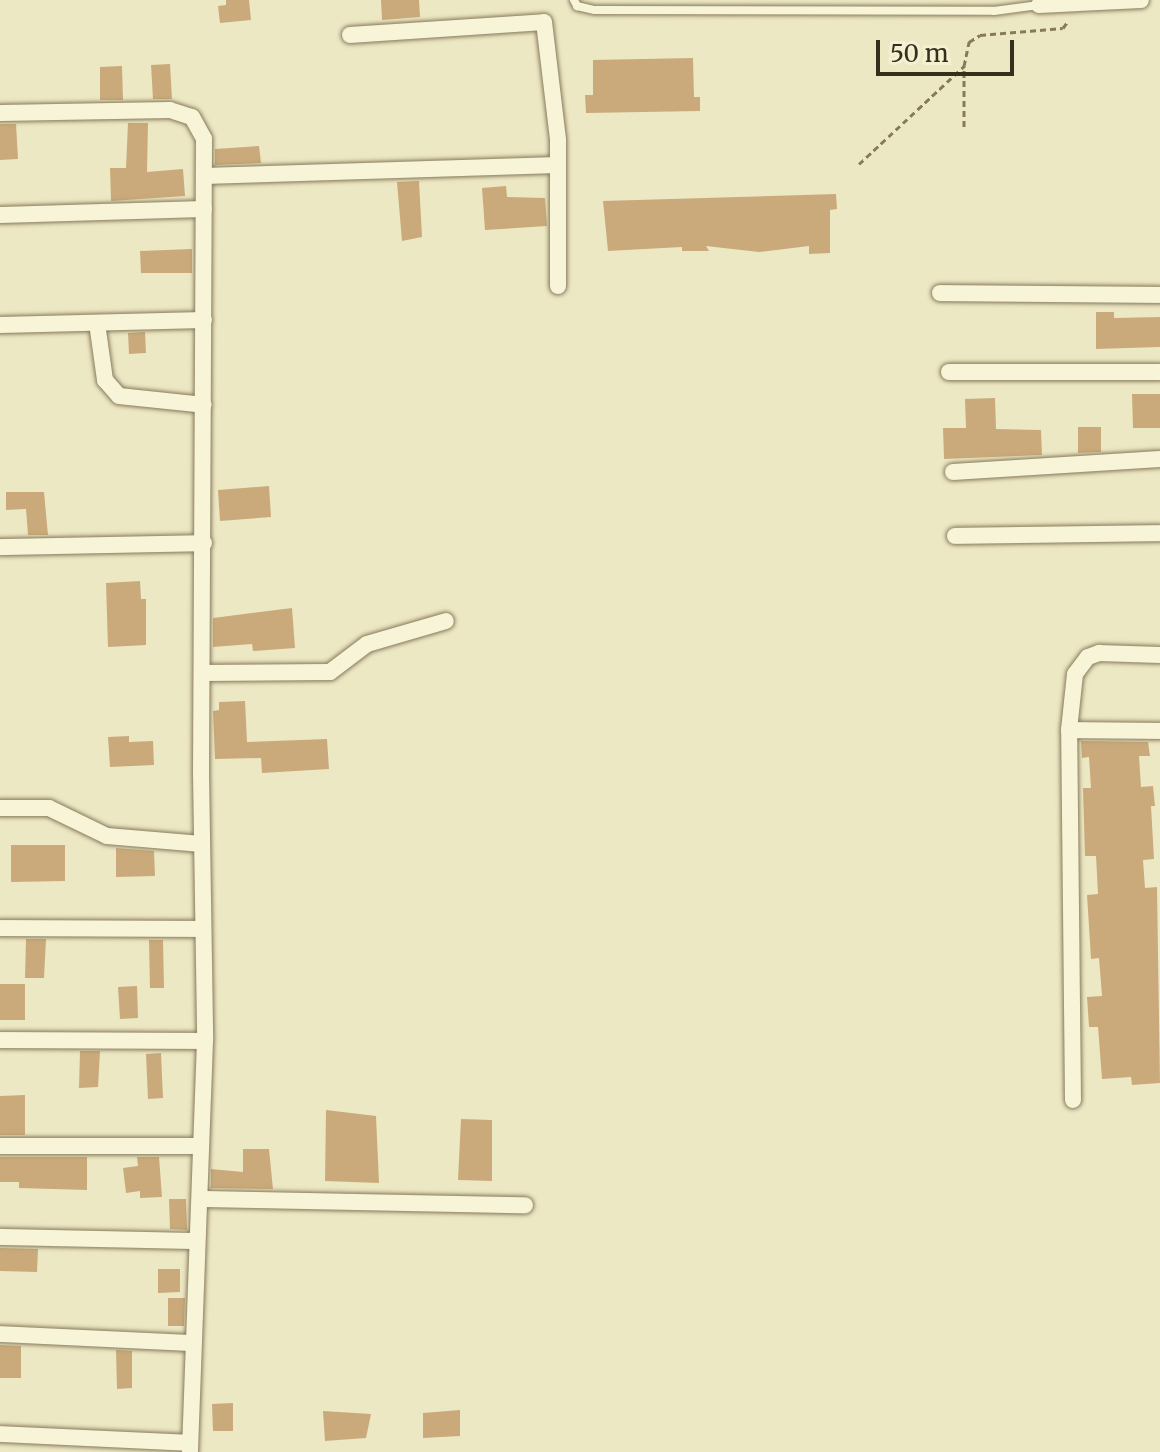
<!DOCTYPE html>
<style>
body{margin:0}
#map{position:relative;width:1160px;height:1452px;overflow:hidden;background:#ede8c4;font-family:Merriweather,serif}
div>[style]{position:absolute}
[style*='--x']{left:calc(var(--x)*1px);top:calc(var(--y)*1px);width:calc(var(--w)*1px);rotate:calc(var(--a)*1deg)}
.building>*{inset:0;background:#caaa7a}
.path>*{height:3px;margin-top:-1.5px;transform-origin:0;background:repeating-linear-gradient(90deg,#877a5b 0 6px,transparent 0 10px)}
.roads{filter:drop-shadow(0 0 2px #877a5b) drop-shadow(0 0 2px #877a5b)}
.lane>*{height:8px;margin:-4px;padding:0 4px;transform-origin:4px;border-radius:4px;background:#f8f4d7}
.street>*{height:16px;margin:-8px;padding:0 8px;transform-origin:8px;border-radius:8px;background:#f8f4d7}
span{translate:-50% -50%;white-space:nowrap;text-align:center;line-height:1.15;-webkit-text-stroke:6px #f4f1d3;paint-order:stroke}
.scale{position:absolute;left:876px;top:40px;width:138px;height:36px;box-sizing:border-box;border:4px solid #372f1e;border-top:0;padding-left:10px;font-size:24px;line-height:28px;white-space:nowrap;color:#372f1e;-webkit-text-stroke:6px #f4f1d3;paint-order:stroke}
</style>
<div id="map">
<div class="building">
<i style="clip-path:polygon(226px 0,249px 0,251px 20px,220px 23px,218px 6px,226px 5px)"></i>
<i style="clip-path:polygon(381px 0,419px 0,420px 17px,382px 20px)"></i>
<i style="clip-path:polygon(693px 58px,694px 97px,700px 97px,700px 111px,586px 113px,585px 95px,593px 95px,593px 60px)"></i>
<i style="clip-path:polygon(170px 64px,172px 99px,153px 99px,151px 65px)"></i>
<i style="clip-path:polygon(122px 66px,123px 100px,100px 100px,100px 67px)"></i>
<i style="clip-path:polygon(128px 123px,148px 123px,147px 172px,183px 169px,185px 196px,111px 201px,110px 168px,126px 168px)"></i>
<i style="clip-path:polygon(0 124px,16px 124px,18px 159px,0 160px)"></i>
<i style="clip-path:polygon(259px 146px,261px 163px,215px 165px,215px 149px)"></i>
<i style="clip-path:polygon(419px 181px,422px 237px,402px 241px,397px 182px)"></i>
<i style="clip-path:polygon(506px 186px,507px 197px,545px 198px,547px 226px,485px 230px,482px 188px)"></i>
<i style="clip-path:polygon(836px 194px,837px 209px,830px 210px,830px 253px,809px 254px,809px 246px,759px 252px,706px 246px,709px 251px,682px 251px,682px 247px,608px 251px,603px 201px)"></i>
<i style="clip-path:polygon(192px 249px,192px 273px,141px 273px,140px 251px)"></i>
<i style="clip-path:polygon(1096px 312px,1114px 312px,1114px 318px,1160px 317px,1160px 347px,1096px 349px)"></i>
<i style="clip-path:polygon(145px 332px,146px 353px,129px 354px,128px 333px)"></i>
<i style="clip-path:polygon(1132px 394px,1160px 394px,1160px 428px,1133px 428px)"></i>
<i style="clip-path:polygon(995px 398px,996px 429px,1041px 430px,1042px 455px,944px 459px,943px 428px,966px 428px,965px 399px)"></i>
<i style="clip-path:polygon(1078px 427px,1101px 427px,1101px 452px,1078px 453px)"></i>
<i style="clip-path:polygon(269px 486px,271px 517px,220px 521px,218px 490px)"></i>
<i style="clip-path:polygon(6px 492px,44px 492px,48px 535px,28px 535px,26px 509px,6px 510px)"></i>
<i style="clip-path:polygon(140px 581px,141px 599px,146px 599px,146px 645px,108px 647px,106px 583px)"></i>
<i style="clip-path:polygon(292px 608px,295px 648px,253px 651px,252px 644px,213px 647px,213px 618px)"></i>
<i style="clip-path:polygon(245px 701px,247px 742px,327px 739px,329px 769px,262px 773px,261px 758px,215px 759px,213px 711px,219px 710px,219px 702px)"></i>
<i style="clip-path:polygon(129px 736px,129px 742px,153px 741px,154px 765px,110px 767px,108px 737px)"></i>
<i style="clip-path:polygon(1081px 741px,1148px 742px,1150px 756px,1139px 756px,1141px 787px,1153px 786px,1155px 806px,1151px 806px,1154px 859px,1143px 860px,1145px 888px,1157px 887px,1160px 1083px,1132px 1085px,1131px 1077px,1102px 1079px,1098px 1027px,1089px 1027px,1087px 997px,1102px 996px,1099px 958px,1091px 959px,1087px 895px,1098px 894px,1096px 856px,1085px 856px,1083px 788px,1091px 788px,1089px 757px,1082px 758px)"></i>
<i style="clip-path:polygon(11px 845px,65px 845px,65px 881px,11px 882px)"></i>
<i style="clip-path:polygon(116px 848px,154px 851px,155px 876px,116px 877px)"></i>
<i style="clip-path:polygon(26px 939px,46px 939px,44px 978px,25px 978px)"></i>
<i style="clip-path:polygon(149px 940px,163px 940px,164px 988px,150px 988px)"></i>
<i style="clip-path:polygon(0 984px,25px 984px,25px 1020px,0 1020px)"></i>
<i style="clip-path:polygon(137px 986px,138px 1018px,120px 1019px,118px 987px)"></i>
<i style="clip-path:polygon(80px 1051px,100px 1051px,98px 1087px,79px 1088px)"></i>
<i style="clip-path:polygon(161px 1053px,163px 1098px,148px 1099px,146px 1054px)"></i>
<i style="clip-path:polygon(25px 1095px,25px 1135px,0 1135px,0 1096px)"></i>
<i style="clip-path:polygon(326px 1110px,376px 1116px,379px 1183px,325px 1181px)"></i>
<i style="clip-path:polygon(461px 1119px,492px 1120px,492px 1181px,458px 1180px)"></i>
<i style="clip-path:polygon(243px 1149px,269px 1149px,273px 1189px,211px 1188px,211px 1169px,243px 1172px)"></i>
<i style="clip-path:polygon(0 1157px,87px 1157px,87px 1190px,19px 1188px,19px 1182px,0 1182px)"></i>
<i style="clip-path:polygon(137px 1157px,159px 1157px,162px 1197px,140px 1198px,140px 1191px,126px 1193px,123px 1168px,138px 1166px)"></i>
<i style="clip-path:polygon(169px 1199px,186px 1199px,187px 1230px,170px 1229px)"></i>
<i style="clip-path:polygon(0 1248px,38px 1249px,37px 1272px,0 1271px)"></i>
<i style="clip-path:polygon(158px 1269px,180px 1269px,180px 1292px,158px 1293px)"></i>
<i style="clip-path:polygon(168px 1298px,185px 1298px,184px 1326px,168px 1326px)"></i>
<i style="clip-path:polygon(0 1345px,21px 1346px,21px 1378px,0 1378px)"></i>
<i style="clip-path:polygon(116px 1350px,132px 1351px,132px 1388px,117px 1389px)"></i>
<i style="clip-path:polygon(233px 1403px,233px 1431px,213px 1431px,212px 1404px)"></i>
<i style="clip-path:polygon(460px 1410px,460px 1436px,423px 1438px,423px 1413px)"></i>
<i style="clip-path:polygon(323px 1411px,371px 1414px,366px 1438px,325px 1441px)"></i>
</div>
<div class="path">
<i style="--x:964;--y:127;--w:61;--a:-90"></i>
<i style="--x:964;--y:66;--w:25;--a:-78"></i>
<i style="--x:969;--y:42;--w:13;--a:-32"></i>
<i style="--x:980;--y:35;--w:83;--a:-4.8"></i>
<i style="--x:1063;--y:28;--w:9;--a:-54"></i>
<i style="--x:859;--y:164;--w:144;--a:-43"></i>
</div>
<div class="roads">
<div class="lane">
<i style="--x:574;--y:0;--w:7;--a:63"></i>
<i style="--x:577;--y:6;--w:18;--a:13"></i>
<i style="--x:595;--y:10;--w:399;--a:0.1"></i>
<i style="--x:994;--y:11;--w:45;--a:-7.6"></i>
</div>
<div class="street">
<i style="--x:1039;--y:5;--w:102;--a:-2.8"></i>
<i style="--x:350;--y:35;--w:194;--a:-3.8"></i>
<i style="--x:544;--y:22;--w:119;--a:83.2"></i>
<i style="--x:558;--y:140;--w:146;--a:90"></i>
<i style="--x:0;--y:113;--w:170;--a:-1"></i>
<i style="--x:170;--y:110;--w:23;--a:18"></i>
<i style="--x:192;--y:117;--w:25;--a:61"></i>
<i style="--x:204;--y:139;--w:633;--a:90.27"></i>
<i style="--x:201;--y:772;--w:269;--a:89.1"></i>
<i style="--x:205;--y:1041;--w:411;--a:92.1"></i>
<i style="--x:204;--y:176;--w:354;--a:-1.8"></i>
<i style="--x:0;--y:215;--w:204;--a:-1.7"></i>
<i style="--x:940;--y:293;--w:220;--a:0.5"></i>
<i style="--x:97;--y:323;--w:58;--a:82"></i>
<i style="--x:105;--y:380;--w:21;--a:49"></i>
<i style="--x:119;--y:396;--w:85;--a:6"></i>
<i style="--x:0;--y:325;--w:204;--a:-1.4"></i>
<i style="--x:949;--y:372;--w:211;--a:0"></i>
<i style="--x:953;--y:472;--w:207;--a:-3.6"></i>
<i style="--x:955;--y:536;--w:205;--a:-0.8"></i>
<i style="--x:0;--y:547;--w:204;--a:-1.1"></i>
<i style="--x:202;--y:673;--w:128;--a:-0.4"></i>
<i style="--x:330;--y:672;--w:46;--a:-37.1"></i>
<i style="--x:367;--y:644;--w:82;--a:-16.2"></i>
<i style="--x:1069;--y:730;--w:91;--a:0.6"></i>
<i style="--x:0;--y:808;--w:49;--a:0"></i>
<i style="--x:49;--y:808;--w:64;--a:25.8"></i>
<i style="--x:107;--y:836;--w:95;--a:4.8"></i>
<i style="--x:0;--y:928;--w:203;--a:0.3"></i>
<i style="--x:0;--y:1040;--w:205;--a:0.3"></i>
<i style="--x:1073;--y:1100;--w:370;--a:-90.6"></i>
<i style="--x:1069;--y:730;--w:56;--a:-83.9"></i>
<i style="--x:1075;--y:674;--w:21;--a:-53"></i>
<i style="--x:1088;--y:657;--w:12;--a:-20"></i>
<i style="--x:1099;--y:653;--w:61;--a:1.9"></i>
<i style="--x:0;--y:1146;--w:201;--a:0"></i>
<i style="--x:200;--y:1199;--w:325;--a:1.1"></i>
<i style="--x:0;--y:1237;--w:197;--a:1.2"></i>
<i style="--x:0;--y:1334;--w:193;--a:2.7"></i>
<i style="--x:0;--y:1434;--w:190;--a:2.7"></i>
</div>
</div>
<div class="scale">50 m</div>
</div>
